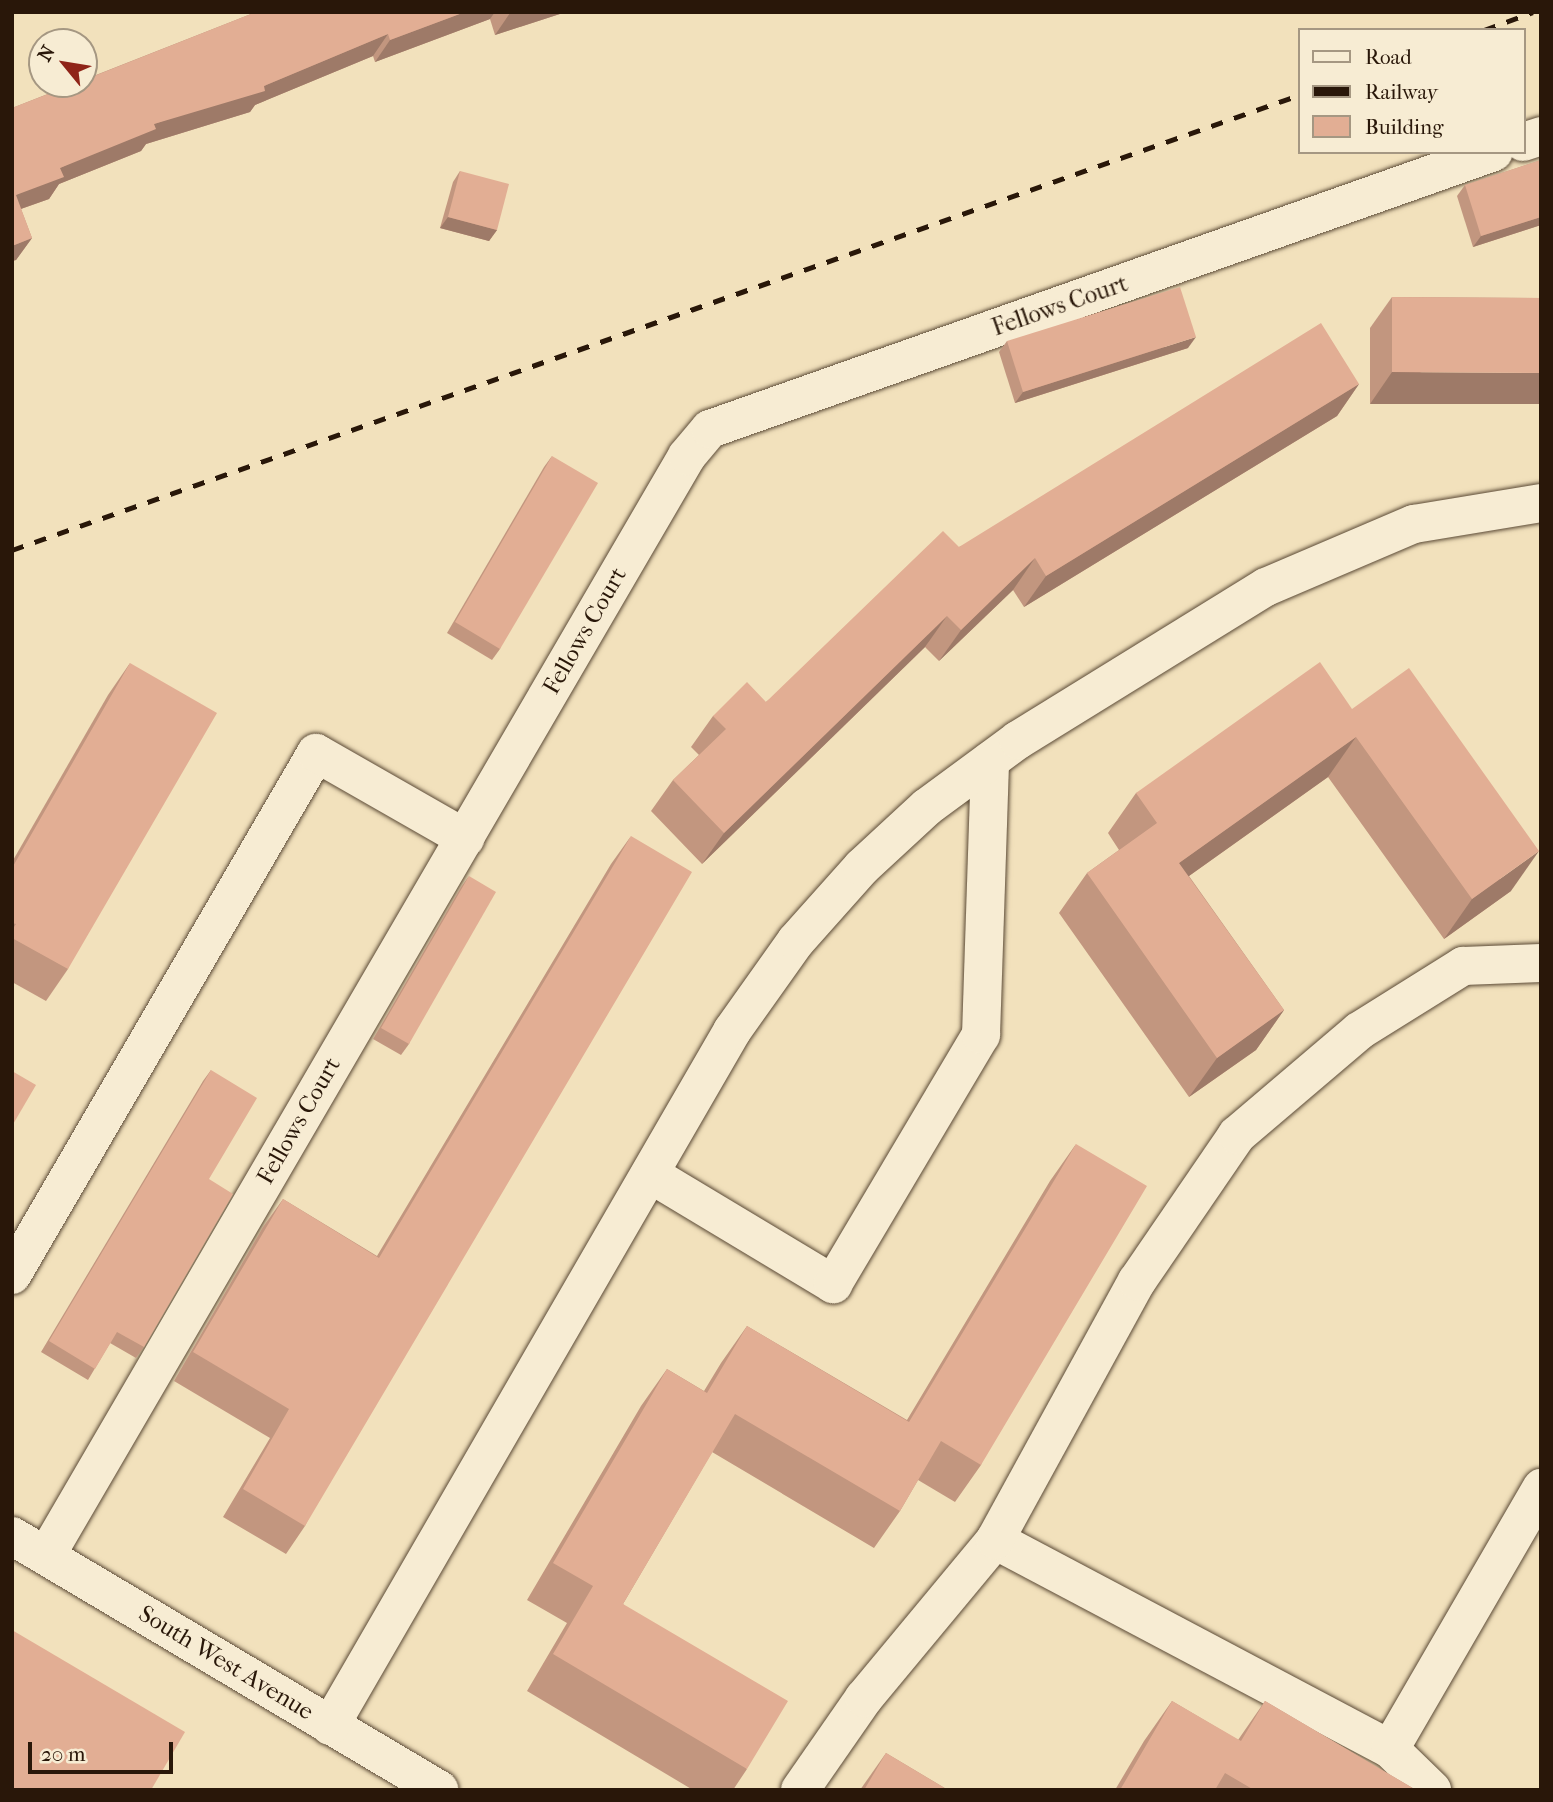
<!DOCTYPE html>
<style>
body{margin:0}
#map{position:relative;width:1553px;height:1802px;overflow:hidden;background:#f2e1bc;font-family:"IM FELL French Canon",serif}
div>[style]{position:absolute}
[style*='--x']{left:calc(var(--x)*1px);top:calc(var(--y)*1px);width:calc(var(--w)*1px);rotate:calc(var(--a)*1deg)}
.roads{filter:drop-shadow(0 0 2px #5b4a36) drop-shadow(0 0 2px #5b4a36)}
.minor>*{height:38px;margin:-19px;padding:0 19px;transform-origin:19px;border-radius:19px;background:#f7ecd3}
.rail>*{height:5px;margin-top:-2.5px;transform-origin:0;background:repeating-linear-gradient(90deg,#291709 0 12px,transparent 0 24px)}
.wall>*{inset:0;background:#c2967f}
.shaded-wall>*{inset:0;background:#9e7a68}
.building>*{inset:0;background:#e2ae94}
span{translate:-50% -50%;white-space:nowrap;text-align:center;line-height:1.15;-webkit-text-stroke:5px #f7ecd3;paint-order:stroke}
.street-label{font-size:24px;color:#291709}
.frame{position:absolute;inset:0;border:14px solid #291709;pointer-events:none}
.legend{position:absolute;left:1298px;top:28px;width:228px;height:126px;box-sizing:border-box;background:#f7ecd3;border:2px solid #a59782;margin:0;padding:9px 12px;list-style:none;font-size:21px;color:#291709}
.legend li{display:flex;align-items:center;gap:14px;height:35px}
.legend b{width:35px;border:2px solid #a59782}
.north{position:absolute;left:28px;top:28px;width:70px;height:70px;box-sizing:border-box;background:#f7ecd3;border:2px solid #a59782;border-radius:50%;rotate:300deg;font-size:19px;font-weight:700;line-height:28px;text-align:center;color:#291709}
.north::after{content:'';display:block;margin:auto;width:24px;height:32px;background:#8f2418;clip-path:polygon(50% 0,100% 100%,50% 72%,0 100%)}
.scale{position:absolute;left:28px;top:1742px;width:145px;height:32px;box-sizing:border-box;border:4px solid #291709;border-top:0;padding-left:9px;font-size:21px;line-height:24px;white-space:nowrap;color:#291709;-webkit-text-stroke:5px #f7ecd3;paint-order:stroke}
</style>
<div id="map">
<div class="roads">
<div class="minor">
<i style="--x:1523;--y:142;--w:19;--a:-18"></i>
<i style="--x:650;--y:1174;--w:214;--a:31"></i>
<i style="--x:833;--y:1284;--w:290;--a:-59.3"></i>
<i style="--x:981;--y:1035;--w:274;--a:-88.1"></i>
<i style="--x:12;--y:1275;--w:604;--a:-59.78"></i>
<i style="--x:316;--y:753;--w:172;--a:29.7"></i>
<i style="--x:12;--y:1536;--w:497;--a:30.7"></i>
<i style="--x:995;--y:1540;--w:447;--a:27.9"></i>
<i style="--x:1390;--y:1749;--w:59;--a:44.3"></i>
<i style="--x:46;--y:1556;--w:1273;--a:-59.77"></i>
<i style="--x:687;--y:456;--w:35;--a:-50"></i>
<i style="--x:710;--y:429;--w:831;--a:-19.46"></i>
<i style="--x:330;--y:1726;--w:803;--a:-59.95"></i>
<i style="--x:732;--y:1031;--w:110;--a:-54.6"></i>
<i style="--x:796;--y:941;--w:99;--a:-48.3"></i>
<i style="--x:862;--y:867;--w:88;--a:-42.7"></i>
<i style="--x:927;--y:807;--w:113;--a:-36.4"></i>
<i style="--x:1018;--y:740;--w:291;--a:-31.7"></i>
<i style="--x:1266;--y:587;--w:161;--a:-23.1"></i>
<i style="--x:1414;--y:524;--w:129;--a:-9.4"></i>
<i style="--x:1390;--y:1749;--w:302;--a:-59.9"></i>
<i style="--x:800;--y:1790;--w:112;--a:-55.2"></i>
<i style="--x:864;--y:1698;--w:205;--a:-50.3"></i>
<i style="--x:995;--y:1540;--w:295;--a:-61.3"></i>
<i style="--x:1137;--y:1281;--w:177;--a:-55.6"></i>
<i style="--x:1237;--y:1135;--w:160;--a:-40.4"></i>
<i style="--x:1359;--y:1031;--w:123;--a:-32"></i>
<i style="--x:1463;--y:966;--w:78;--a:-2.2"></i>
</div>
</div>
<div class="rail">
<i style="--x:1484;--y:30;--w:52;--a:-20.2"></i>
<i style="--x:12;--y:550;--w:1365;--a:-19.47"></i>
</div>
<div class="wall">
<i style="clip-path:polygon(256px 12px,566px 12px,495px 35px,490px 19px,375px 62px,373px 56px,255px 105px,250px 112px,146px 144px,141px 151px,59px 184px,49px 199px,21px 209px,32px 238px,16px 260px,12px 261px,12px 108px)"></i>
<i style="clip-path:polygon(1541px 160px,1541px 225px,1473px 247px,1457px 196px,1465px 185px)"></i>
<i style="clip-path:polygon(460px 171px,497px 230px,489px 241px,440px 228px,453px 182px)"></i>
<i style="clip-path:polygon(1392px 297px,1541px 298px,1370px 404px,1370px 328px)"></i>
<i style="clip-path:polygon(1007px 341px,1188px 348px,1015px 403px,999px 352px)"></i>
<i style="clip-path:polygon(1359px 384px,1337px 416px,1024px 607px,1013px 590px,939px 661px,925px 647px,702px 864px,651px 811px,673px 780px,699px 755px,691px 747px,713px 716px,766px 702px,959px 547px)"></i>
<i style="clip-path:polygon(552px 456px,500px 649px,492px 660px,447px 633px,544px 467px)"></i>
<i style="clip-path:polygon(130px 663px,68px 969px,46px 1001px,12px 982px,12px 862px,108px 695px)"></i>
<i style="clip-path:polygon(1352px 709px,1511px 891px,1444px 939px,1328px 777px,1189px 876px,1284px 1010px,1256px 1050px,1189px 1097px,1059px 913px,1087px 873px,1119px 850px,1108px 833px,1136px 793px)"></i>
<i style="clip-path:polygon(631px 836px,305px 1526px,286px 1554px,223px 1517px,270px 1438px,174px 1381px,263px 1227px,283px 1199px,377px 1256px,611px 864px)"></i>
<i style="clip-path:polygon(469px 876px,409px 1044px,401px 1055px,373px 1039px,461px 887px)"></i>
<i style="clip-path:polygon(211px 1070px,209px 1179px,144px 1347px,136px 1358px,110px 1343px,88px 1380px,41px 1352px,203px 1081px)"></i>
<i style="clip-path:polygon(1076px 1144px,981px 1465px,955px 1502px,918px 1480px,900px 1511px,874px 1548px,712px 1452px,623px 1604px,747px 1769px,733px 1790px,693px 1790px,527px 1691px,567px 1623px,527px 1600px,641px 1406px,667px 1369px,704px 1391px,721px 1363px,747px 1326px,907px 1420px,1050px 1181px)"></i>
<i style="clip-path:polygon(1172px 1701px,1238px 1740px,1265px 1701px,1416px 1790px,1115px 1790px,1144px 1741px)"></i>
<i style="clip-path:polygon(886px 1753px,948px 1790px,860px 1790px)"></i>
</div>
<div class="shaded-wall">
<i style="clip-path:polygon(465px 12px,495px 12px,490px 19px,375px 62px,390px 40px)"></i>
<i style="clip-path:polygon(514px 12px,566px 12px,495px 35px,510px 13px)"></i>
<i style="clip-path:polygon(388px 34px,373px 56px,255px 105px,250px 112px,146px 144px,141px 151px,59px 184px,49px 199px,12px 212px,16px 195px,60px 168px,154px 124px,264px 86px)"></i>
<i style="clip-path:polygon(448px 217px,497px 230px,489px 241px,440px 228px)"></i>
<i style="clip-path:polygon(1541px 217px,1541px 225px,1473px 247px,1481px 236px)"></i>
<i style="clip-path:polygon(32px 238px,16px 260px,12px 261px,12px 246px)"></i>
<i style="clip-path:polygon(1196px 337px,1188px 348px,1015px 403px,1023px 392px)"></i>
<i style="clip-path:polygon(1392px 372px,1541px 373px,1541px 404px,1370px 404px)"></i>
<i style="clip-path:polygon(1359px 384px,1337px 416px,1024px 607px,1046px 576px)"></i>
<i style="clip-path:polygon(1035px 558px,1013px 590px,939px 661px,961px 630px)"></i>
<i style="clip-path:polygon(947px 616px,925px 647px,702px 864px,724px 833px)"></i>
<i style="clip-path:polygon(1356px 737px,1328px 777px,1151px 903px,1179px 863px)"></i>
<i style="clip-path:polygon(1539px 851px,1511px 891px,1444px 939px,1472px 899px)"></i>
<i style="clip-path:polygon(1284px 1010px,1256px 1050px,1189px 1097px,1217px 1058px)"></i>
</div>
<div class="building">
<i style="clip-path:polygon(256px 12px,465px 12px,390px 40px,388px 34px,264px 86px,265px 91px,154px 124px,156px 129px,60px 168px,64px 177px,16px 195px,32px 238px,12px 246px,12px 108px,74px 84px,84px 84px,84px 80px)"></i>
<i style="clip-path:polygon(1541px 160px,1541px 217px,1481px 236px,1465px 185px)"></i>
<i style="clip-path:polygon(460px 171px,509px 184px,497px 230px,448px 217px)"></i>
<i style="clip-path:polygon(1180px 287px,1196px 337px,1023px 392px,1007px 341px)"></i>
<i style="clip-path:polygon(1392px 297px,1541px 298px,1541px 373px,1392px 372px)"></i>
<i style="clip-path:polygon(1321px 323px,1359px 384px,1046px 576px,1035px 558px,961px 630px,947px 616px,724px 833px,673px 780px,726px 729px,713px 716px,747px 682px,766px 702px,943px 531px,959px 547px)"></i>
<i style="clip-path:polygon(552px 456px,598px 483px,500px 649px,455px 622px)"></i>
<i style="clip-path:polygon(1320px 662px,1352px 709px,1409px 668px,1539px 851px,1472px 899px,1356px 737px,1179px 863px,1284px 1010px,1217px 1058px,1087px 873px,1157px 823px,1136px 793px)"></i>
<i style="clip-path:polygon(130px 663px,217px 713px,68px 969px,12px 938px,12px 930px,16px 924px,12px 923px,12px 868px)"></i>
<i style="clip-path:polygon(631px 836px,692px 872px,305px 1526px,243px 1489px,289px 1409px,193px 1352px,283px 1199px,379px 1258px)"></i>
<i style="clip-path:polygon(469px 876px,496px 892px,409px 1044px,381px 1028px)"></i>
<i style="clip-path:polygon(211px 1070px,257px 1098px,209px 1179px,233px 1194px,144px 1347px,117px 1332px,95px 1369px,49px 1341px)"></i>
<i style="clip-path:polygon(12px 1071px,36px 1085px,12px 1126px)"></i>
<i style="clip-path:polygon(1076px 1144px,1147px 1186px,981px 1465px,941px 1441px,900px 1511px,735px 1414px,623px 1604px,788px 1701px,747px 1769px,553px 1654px,593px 1586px,553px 1563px,667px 1369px,707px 1393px,747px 1326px,909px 1422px)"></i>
<i style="clip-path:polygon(12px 1630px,185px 1732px,151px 1790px,12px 1790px)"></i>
<i style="clip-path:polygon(1172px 1701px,1241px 1741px,1265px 1701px,1416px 1790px,1254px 1790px,1225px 1773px,1215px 1790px,1120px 1790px)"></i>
<i style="clip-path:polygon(886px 1753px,948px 1790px,864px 1790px)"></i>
</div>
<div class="street-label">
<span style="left:1060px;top:306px;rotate:-19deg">Fellows Court</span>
<span style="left:585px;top:631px;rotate:-60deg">Fellows Court</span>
<span style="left:299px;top:1121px;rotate:-60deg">Fellows Court</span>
<span style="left:226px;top:1663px;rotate:31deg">South West Avenue</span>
</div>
<div class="frame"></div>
<ul class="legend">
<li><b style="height:9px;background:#f7ecd3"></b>Road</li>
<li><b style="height:9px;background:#291709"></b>Railway</li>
<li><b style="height:19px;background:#e2ae94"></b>Building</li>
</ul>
<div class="north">N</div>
<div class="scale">20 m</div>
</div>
